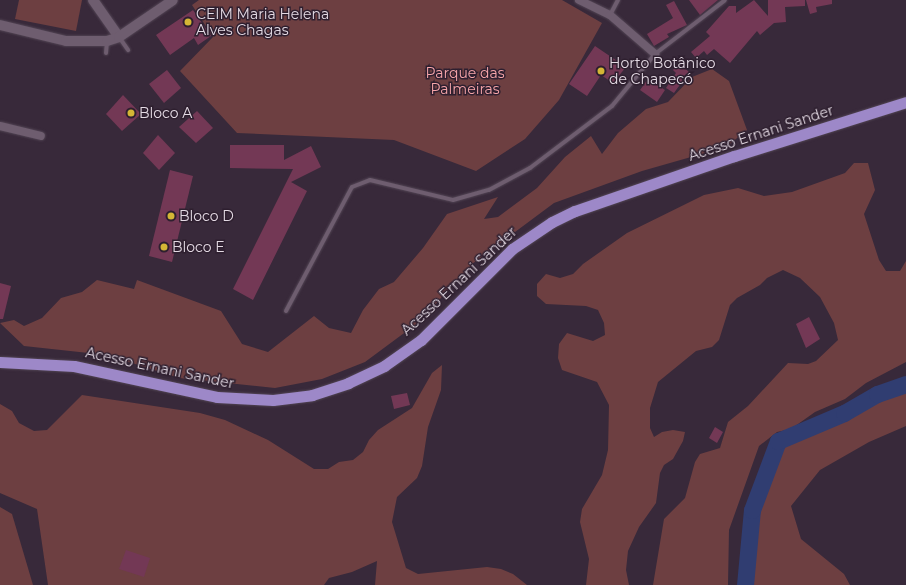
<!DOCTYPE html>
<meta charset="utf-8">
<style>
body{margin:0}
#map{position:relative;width:906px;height:585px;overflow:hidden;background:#38293a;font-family:Montserrat,sans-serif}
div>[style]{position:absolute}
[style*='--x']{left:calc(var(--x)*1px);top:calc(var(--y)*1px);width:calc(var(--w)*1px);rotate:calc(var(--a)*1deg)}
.green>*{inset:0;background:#6d3f41}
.river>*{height:17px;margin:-8.5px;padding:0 8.5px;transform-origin:8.5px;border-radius:8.5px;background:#303d71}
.building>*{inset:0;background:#733855}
.roads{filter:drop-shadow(0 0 1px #524554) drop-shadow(0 0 1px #524554)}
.service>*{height:4px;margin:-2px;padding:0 2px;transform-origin:2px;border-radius:2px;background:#6e5d6f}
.minor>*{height:8px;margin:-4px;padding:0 4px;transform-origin:4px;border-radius:4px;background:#6e5d6f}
.tertiary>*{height:10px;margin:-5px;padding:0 5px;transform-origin:5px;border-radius:5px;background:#6e5d6f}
.trunk>*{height:11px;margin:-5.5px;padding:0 5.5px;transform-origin:5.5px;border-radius:5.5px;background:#9d88c8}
.dots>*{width:11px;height:11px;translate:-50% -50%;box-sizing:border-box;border:2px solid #2e1f2f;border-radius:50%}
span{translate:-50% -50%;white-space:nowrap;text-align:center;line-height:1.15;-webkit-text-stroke:3px #2e1f2f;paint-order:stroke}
.poi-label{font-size:14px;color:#e4dae4}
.left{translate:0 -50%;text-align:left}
.park-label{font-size:14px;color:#f8a6aa}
.street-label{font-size:14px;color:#e4dae4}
</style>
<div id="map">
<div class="green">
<i style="clip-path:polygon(19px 0,82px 0,76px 31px,15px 19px)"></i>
<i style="clip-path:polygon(199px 0,562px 0,602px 23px,559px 100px,525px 139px,476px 171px,394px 140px,237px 133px,180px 71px,213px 37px,192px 5px)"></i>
<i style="clip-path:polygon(712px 69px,729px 81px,747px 130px,726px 147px,642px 171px,554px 203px,472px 264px,419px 322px,365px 362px,322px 379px,275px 388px,179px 378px,107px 355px,24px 346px,0 323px,14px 320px,24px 326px,42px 318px,61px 298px,82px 292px,97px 280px,134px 289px,137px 280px,221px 311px,242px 344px,268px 352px,314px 316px,329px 328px,351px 333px,363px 310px,379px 289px,394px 282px,423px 248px,447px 214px,498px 197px,484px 219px,498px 217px,537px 188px,565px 157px,591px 136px,602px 154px,618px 133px,646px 109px,668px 102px,692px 77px)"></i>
<i style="clip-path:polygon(854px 163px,868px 163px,875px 190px,864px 214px,879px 260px,886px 271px,900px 271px,906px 261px,906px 362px,866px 383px,845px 399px,815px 412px,791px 429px,777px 432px,759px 446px,729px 530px,728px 585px,653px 585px,664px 519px,685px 498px,695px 462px,700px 454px,720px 448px,728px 422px,748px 406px,788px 363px,808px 364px,816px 361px,838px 340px,834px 323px,820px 297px,800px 278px,783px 270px,767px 278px,760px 285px,737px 298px,730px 305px,719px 340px,712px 347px,696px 351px,658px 382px,650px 408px,650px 428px,654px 437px,662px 432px,673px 430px,685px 432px,683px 441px,673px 459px,664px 465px,660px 473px,656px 503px,639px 527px,628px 551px,626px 570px,629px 585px,586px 585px,589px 559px,580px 522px,582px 509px,602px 475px,608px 450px,609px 405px,597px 382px,562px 370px,558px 358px,559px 344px,567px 333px,593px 341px,605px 335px,604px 323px,598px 310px,586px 306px,546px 304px,537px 296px,537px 284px,546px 274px,560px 278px,573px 274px,583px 264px,627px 233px,704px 195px,738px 188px,764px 196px,792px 192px,845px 173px)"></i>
<i style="clip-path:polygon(442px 365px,441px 390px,428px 427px,422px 466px,417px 478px,397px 497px,392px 522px,406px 568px,418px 574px,487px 567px,501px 569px,513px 574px,527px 585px,375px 585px,377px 561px,352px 572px,329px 578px,324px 585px,48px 585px,37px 509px,0 493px,0 404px,12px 411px,19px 423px,34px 431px,47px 430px,82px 395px,200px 413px,225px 420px,268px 440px,314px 469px,328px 469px,339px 462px,353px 460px,363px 452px,369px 440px,378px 430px,412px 408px,432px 373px)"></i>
<i style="clip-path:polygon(906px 384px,906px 426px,869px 442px,820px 470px,791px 506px,801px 539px,844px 574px,850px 585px,745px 585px,752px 510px,778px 441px,844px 413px,877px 394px)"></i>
<i style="clip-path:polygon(0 507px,12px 514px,33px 585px,0 585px)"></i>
</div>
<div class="river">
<i style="--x:745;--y:585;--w:75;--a:-84.7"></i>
<i style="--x:752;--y:510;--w:74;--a:-69.4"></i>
<i style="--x:778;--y:441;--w:72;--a:-23"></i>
<i style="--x:844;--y:413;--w:38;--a:-30"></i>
<i style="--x:877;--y:394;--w:31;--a:-19"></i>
</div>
<div class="building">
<i style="clip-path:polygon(689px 0,718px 0,700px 15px)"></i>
<i style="clip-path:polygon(754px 0,768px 16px,768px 0,805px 0,805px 6px,785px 7px,786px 22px,774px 23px,760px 35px,757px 31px,730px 63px,714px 49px,707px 55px,704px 51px,696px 58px,691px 52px,710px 36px,706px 32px,729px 6px,736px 6px,736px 13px)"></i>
<i style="clip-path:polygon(806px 0,832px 0,832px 4px,816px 7px,817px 12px,810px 14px)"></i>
<i style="clip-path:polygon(674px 1px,687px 25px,667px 34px,669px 37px,654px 46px,647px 34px,673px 18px,666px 5px)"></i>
<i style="clip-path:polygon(193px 10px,211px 36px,198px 45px,194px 38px,170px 55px,156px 35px)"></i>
<i style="clip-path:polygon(595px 46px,626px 67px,613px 83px,601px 75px,587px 96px,569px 84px)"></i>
<i style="clip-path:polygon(679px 63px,689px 72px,674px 93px,666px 88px,676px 73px,673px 70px)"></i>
<i style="clip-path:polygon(167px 70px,181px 88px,164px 103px,149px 84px)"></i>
<i style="clip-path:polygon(648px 79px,665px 90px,657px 102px,640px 90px)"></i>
<i style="clip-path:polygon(123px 95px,141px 114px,122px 131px,106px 114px)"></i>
<i style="clip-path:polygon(197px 111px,213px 128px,196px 143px,179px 127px)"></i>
<i style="clip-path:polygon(158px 135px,175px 153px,159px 170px,143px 153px)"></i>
<i style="clip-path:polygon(230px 145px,284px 145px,284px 160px,311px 146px,321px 167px,291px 182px,307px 191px,253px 300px,233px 289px,293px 169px,230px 168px)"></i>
<i style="clip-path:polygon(170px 170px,193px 176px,172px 262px,149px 256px)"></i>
<i style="clip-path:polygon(0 283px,11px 286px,3px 319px,0 319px)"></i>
<i style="clip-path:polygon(809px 317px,820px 339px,806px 348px,796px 324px)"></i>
<i style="clip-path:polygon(407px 393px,410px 405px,394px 409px,391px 396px)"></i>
<i style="clip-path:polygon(715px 427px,723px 432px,717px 443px,709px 438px)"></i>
<i style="clip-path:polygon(126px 550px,150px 558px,144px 577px,119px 569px)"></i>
</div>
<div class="roads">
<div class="service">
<i style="--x:610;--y:15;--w:17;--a:-62"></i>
<i style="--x:119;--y:37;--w:16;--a:55"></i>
<i style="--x:106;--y:53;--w:12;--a:-85"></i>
<i style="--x:286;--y:311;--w:140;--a:-62"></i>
<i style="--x:352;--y:187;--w:19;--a:-21"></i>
<i style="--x:370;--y:180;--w:85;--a:13.5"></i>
<i style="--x:453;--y:200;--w:37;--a:-16"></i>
<i style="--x:489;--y:190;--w:47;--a:-28.2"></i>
<i style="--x:530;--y:168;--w:103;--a:-37.1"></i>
<i style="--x:612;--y:106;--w:67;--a:-50.4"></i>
<i style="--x:655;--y:54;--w:88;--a:-37.6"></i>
</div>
<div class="minor">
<i style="--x:579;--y:0;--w:34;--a:26"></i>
<i style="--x:610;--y:15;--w:60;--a:40.9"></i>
<i style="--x:0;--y:126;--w:42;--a:13.7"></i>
</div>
<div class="tertiary">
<i style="--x:93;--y:0;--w:45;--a:54.9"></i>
<i style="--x:0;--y:25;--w:68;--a:13.6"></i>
<i style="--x:66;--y:41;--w:41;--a:0"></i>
<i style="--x:107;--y:41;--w:13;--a:-18"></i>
<i style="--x:119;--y:37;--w:65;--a:-34.4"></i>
</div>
<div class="trunk">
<i style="--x:0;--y:362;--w:74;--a:3.1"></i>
<i style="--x:74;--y:366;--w:146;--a:12.2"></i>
<i style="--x:217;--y:397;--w:56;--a:3.1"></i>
<i style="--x:273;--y:400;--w:39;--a:-7"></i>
<i style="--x:312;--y:395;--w:38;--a:-18"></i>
<i style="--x:348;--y:383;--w:40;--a:-25"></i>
<i style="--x:384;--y:366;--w:45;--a:-35.1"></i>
<i style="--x:421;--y:340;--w:129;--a:-45"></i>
<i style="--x:512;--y:249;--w:48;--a:-34"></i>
<i style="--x:552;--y:222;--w:25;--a:-26"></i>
<i style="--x:575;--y:211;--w:168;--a:-19.1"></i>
<i style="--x:734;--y:156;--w:180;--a:-17.4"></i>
</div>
</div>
<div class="dots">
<i style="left:188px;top:22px;background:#d4b635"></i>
<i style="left:601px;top:71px;background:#d4b635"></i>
<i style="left:131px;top:113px;background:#d4b635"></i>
<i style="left:171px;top:216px;background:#d4b635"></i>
<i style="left:164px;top:247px;background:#d4b635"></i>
</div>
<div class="poi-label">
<span class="left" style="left:196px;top:22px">CEIM Maria Helena<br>Alves Chagas</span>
<span class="left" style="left:609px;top:71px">Horto Botânico<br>de Chapecó</span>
<span class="left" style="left:139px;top:113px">Bloco A</span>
<span class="left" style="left:179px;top:216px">Bloco D</span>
<span class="left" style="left:172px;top:247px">Bloco E</span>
</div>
<div class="park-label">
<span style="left:465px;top:81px">Parque das<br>Palmeiras</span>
</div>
<div class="street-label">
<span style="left:761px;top:133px;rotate:-18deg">Acesso Ernani Sander</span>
<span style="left:459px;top:281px;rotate:-43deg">Acesso Ernani Sander</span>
<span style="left:160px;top:368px;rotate:12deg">Acesso Ernani Sander</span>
</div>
</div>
